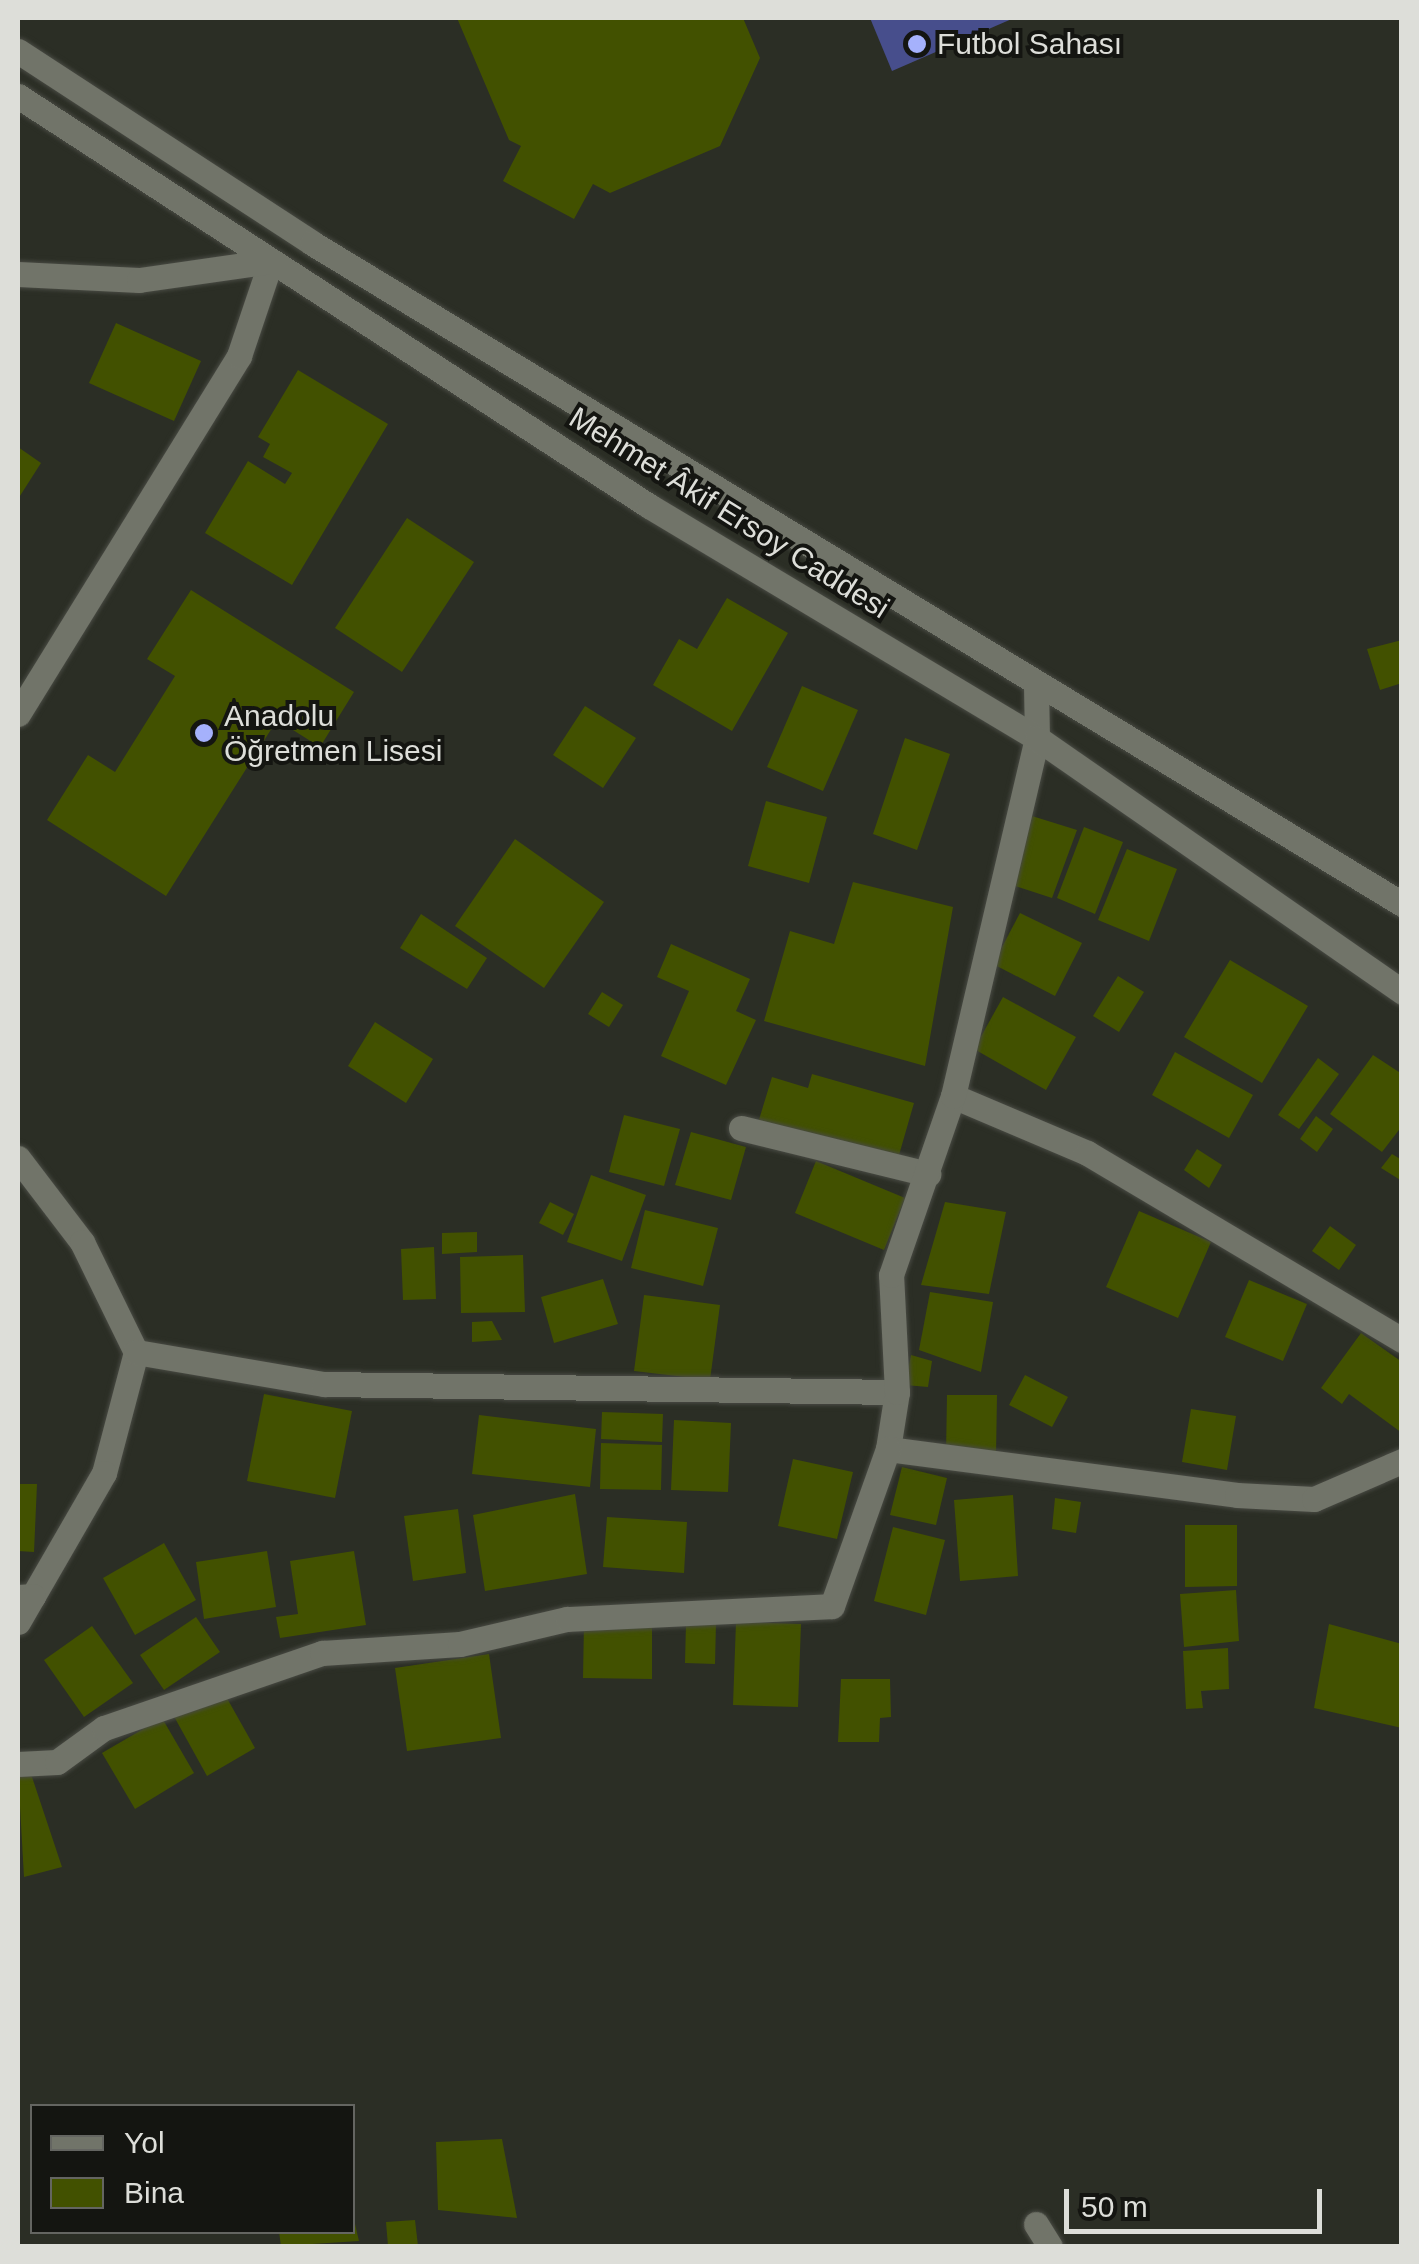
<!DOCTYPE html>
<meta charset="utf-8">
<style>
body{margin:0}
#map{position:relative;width:1419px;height:2264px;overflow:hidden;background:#2b2e25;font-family:Helvetica,sans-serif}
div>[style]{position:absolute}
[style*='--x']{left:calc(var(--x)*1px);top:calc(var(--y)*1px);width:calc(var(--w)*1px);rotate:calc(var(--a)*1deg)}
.green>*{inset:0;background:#474e8c}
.building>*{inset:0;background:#425100}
.roads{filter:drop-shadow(0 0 2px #484a43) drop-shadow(0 0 2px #484a43)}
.minor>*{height:25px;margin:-12.5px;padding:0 12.5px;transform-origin:12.5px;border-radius:12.5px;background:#717469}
.tertiary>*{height:25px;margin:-12.5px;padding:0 12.5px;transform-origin:12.5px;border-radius:12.5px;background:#717469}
.secondary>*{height:25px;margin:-12.5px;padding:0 12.5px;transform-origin:12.5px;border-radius:12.5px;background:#717469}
.dots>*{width:28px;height:28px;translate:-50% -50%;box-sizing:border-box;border:5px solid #141511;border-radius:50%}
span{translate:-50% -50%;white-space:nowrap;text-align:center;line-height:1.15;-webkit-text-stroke:8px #141511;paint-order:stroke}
.poi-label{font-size:30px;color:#ddded9}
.left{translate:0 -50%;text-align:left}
.street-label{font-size:30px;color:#ddded9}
.frame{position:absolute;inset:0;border:20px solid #ddded9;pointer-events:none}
.legend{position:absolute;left:30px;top:2104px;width:325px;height:130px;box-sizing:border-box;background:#141511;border:2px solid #646561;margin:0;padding:12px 18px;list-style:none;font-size:30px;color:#ddded9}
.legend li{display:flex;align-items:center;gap:20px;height:50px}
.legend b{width:50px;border:2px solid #646561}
.scale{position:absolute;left:1064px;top:2189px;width:258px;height:45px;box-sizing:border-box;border:5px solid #ddded9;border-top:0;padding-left:12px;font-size:30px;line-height:35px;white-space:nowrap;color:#ddded9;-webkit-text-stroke:8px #141511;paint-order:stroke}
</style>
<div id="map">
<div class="green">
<i style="clip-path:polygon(870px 18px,1014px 18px,892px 71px)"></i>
</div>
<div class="building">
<i style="clip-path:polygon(457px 18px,743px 18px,760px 58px,720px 146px,610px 193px,593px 184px,574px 219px,503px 181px,521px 146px,509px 140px)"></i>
<i style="clip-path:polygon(116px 323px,201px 361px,174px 421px,89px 383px)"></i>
<i style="clip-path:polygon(298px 370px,388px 424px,292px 585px,205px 533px,248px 461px,285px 484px,292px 473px,263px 457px,270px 444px,258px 437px)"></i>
<i style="clip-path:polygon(18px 447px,41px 463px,18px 499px)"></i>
<i style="clip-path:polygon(407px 518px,474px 562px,402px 672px,335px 628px)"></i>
<i style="clip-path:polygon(191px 590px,354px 692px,320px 747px,277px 720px,166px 896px,47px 820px,88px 755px,115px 772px,175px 676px,147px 659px)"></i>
<i style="clip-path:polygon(727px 598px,788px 633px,732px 731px,653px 685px,679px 639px,697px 649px)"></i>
<i style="clip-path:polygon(1402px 640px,1402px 683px,1380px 690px,1367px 649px)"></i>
<i style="clip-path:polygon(802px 686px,858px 710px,823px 791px,767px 767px)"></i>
<i style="clip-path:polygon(585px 706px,636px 738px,603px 788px,553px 755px)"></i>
<i style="clip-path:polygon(905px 738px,950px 754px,917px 850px,873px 834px)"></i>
<i style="clip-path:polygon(766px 801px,827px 817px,809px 883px,748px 866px)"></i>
<i style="clip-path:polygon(1032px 816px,1077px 830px,1052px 898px,1006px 883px)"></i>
<i style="clip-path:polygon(1084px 827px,1123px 842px,1095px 914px,1057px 898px)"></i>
<i style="clip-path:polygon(515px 839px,604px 902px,544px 988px,455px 926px)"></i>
<i style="clip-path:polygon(1127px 849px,1177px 869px,1149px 941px,1098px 920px)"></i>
<i style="clip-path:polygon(853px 882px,953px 907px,925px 1066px,764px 1021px,790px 931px,834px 944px)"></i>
<i style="clip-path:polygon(1020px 913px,1082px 943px,1055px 996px,993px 964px)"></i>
<i style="clip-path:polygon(421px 914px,487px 958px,467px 989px,400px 948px)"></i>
<i style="clip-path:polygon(671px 944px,750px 979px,736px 1011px,756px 1020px,726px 1085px,661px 1056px,689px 991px,657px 977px)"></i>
<i style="clip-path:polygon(1230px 960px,1308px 1006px,1262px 1083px,1184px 1037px)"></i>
<i style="clip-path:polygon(1118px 976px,1144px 992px,1119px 1032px,1093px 1016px)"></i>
<i style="clip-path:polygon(602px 992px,623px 1005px,609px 1027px,588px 1014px)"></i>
<i style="clip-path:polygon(1003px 997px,1076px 1037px,1046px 1090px,974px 1049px)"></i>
<i style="clip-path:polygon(375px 1022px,433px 1059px,406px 1103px,348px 1066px)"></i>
<i style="clip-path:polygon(1175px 1052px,1253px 1095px,1229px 1138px,1152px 1095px)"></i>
<i style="clip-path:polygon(1373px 1055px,1402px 1074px,1402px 1126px,1382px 1152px,1330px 1114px)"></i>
<i style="clip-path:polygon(1318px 1058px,1339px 1074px,1299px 1129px,1278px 1115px)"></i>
<i style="clip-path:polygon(812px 1074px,914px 1103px,897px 1162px,758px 1123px,772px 1077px,808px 1088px)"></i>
<i style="clip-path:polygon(624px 1115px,680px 1129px,664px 1186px,609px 1172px)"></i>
<i style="clip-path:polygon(1316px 1116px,1333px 1129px,1317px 1152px,1300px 1139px)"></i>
<i style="clip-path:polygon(691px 1132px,746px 1147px,731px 1200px,675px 1185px)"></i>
<i style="clip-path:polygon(1197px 1149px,1222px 1165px,1209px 1188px,1184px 1170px)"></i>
<i style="clip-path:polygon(1392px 1154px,1402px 1160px,1402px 1181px,1381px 1168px)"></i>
<i style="clip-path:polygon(816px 1161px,905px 1198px,884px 1250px,795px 1213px)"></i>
<i style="clip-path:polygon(591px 1175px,646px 1195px,622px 1261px,567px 1242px)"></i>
<i style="clip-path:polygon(550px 1202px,574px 1214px,563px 1235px,539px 1223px)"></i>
<i style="clip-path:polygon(945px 1202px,1006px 1212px,989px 1294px,921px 1285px)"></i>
<i style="clip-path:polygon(645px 1210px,718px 1228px,703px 1286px,631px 1268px)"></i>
<i style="clip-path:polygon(1139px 1211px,1211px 1242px,1178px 1318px,1106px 1287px)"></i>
<i style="clip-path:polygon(1330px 1226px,1356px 1245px,1339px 1270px,1312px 1251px)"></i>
<i style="clip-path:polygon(477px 1232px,477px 1252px,442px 1254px,442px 1233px)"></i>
<i style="clip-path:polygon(434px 1247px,436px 1299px,403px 1300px,401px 1249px)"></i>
<i style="clip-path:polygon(523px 1255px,525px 1312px,461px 1313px,460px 1257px)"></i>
<i style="clip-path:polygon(603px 1279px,618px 1324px,554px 1343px,541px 1297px)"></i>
<i style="clip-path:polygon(1249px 1280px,1307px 1304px,1283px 1361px,1225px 1337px)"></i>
<i style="clip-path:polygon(930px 1292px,993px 1302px,981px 1372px,919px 1350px)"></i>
<i style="clip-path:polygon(644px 1295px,720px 1305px,710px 1380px,634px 1371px)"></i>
<i style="clip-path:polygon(492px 1321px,502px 1340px,472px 1342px,472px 1322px)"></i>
<i style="clip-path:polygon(1361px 1333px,1402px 1362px,1402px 1433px,1349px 1394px,1342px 1404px,1321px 1388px)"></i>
<i style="clip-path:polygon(911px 1355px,932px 1361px,928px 1387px,905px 1385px)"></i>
<i style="clip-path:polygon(1025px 1375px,1068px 1397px,1052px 1427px,1009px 1405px)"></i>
<i style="clip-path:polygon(264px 1394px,352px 1411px,335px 1498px,247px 1481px)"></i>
<i style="clip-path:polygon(947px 1395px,997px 1395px,996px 1455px,946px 1454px)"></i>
<i style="clip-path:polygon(1191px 1409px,1236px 1416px,1227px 1470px,1182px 1462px)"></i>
<i style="clip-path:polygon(602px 1412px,663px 1414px,662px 1442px,601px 1439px)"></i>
<i style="clip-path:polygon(479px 1415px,596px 1429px,590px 1487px,472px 1474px)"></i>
<i style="clip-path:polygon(674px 1420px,731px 1423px,728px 1492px,671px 1490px)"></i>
<i style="clip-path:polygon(601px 1443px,662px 1445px,661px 1490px,600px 1489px)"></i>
<i style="clip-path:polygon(793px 1459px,853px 1472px,837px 1539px,778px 1526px)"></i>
<i style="clip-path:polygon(902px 1467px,947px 1478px,936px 1525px,890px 1515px)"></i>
<i style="clip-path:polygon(18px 1484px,37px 1484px,34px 1552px,18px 1551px)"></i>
<i style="clip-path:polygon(575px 1494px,587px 1574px,485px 1591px,473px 1515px)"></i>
<i style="clip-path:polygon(1013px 1495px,1018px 1576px,960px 1581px,954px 1500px)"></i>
<i style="clip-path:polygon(1055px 1498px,1081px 1502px,1076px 1533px,1052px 1529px)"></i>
<i style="clip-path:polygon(458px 1509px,466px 1573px,413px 1581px,404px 1516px)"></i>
<i style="clip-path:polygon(607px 1517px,687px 1522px,684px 1573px,603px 1567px)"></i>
<i style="clip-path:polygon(1185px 1525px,1237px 1525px,1237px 1586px,1185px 1587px)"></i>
<i style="clip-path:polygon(893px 1527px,945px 1540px,926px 1615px,874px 1601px)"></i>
<i style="clip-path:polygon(164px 1543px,196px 1600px,135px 1635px,103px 1578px)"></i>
<i style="clip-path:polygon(267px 1551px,276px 1607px,204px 1619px,196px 1562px)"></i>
<i style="clip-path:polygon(354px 1551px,366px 1625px,280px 1638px,276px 1617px,298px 1614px,290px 1561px)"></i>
<i style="clip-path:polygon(1236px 1590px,1239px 1641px,1184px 1647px,1180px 1594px)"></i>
<i style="clip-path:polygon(196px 1617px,220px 1652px,164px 1690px,140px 1655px)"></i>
<i style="clip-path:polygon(584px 1622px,652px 1623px,652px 1679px,583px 1678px)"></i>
<i style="clip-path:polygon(736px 1622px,801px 1624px,798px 1707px,733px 1705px)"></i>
<i style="clip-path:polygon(686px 1623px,716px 1623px,715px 1664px,685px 1663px)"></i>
<i style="clip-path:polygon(1329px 1624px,1402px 1644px,1402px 1728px,1314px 1708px)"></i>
<i style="clip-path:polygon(92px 1626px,133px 1683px,84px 1717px,44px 1660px)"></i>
<i style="clip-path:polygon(1228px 1648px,1229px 1689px,1201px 1691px,1203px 1708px,1186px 1709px,1183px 1651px)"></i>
<i style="clip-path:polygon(489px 1654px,501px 1738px,407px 1751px,395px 1668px)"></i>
<i style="clip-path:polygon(841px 1679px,890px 1679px,891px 1717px,880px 1718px,879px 1742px,838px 1742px)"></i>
<i style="clip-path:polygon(219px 1684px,255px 1748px,207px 1776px,171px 1711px)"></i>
<i style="clip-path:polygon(162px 1718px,194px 1773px,135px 1809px,102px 1753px)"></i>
<i style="clip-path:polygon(29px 1768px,62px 1867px,24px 1877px,18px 1771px)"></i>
<i style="clip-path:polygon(502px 2139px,517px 2218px,438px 2210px,436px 2142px)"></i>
<i style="clip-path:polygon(352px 2211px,359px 2241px,281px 2246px,279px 2232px,352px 2232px)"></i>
<i style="clip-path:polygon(415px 2220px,418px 2246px,388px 2246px,386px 2222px)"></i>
</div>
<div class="roads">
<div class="minor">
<i style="--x:18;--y:714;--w:421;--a:-58.3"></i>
<i style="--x:239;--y:356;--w:100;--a:-71.4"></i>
<i style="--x:953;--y:1096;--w:146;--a:23"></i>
<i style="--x:1087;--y:1153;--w:366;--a:30.7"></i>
<i style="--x:741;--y:1128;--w:193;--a:13.8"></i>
<i style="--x:18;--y:1158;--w:106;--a:52.7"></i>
<i style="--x:82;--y:1242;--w:123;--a:63.9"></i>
<i style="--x:136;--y:1352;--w:125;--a:104.8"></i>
<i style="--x:104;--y:1473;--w:142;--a:120"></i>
<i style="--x:33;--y:1596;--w:15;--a:176"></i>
<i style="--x:136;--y:1352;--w:191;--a:9.7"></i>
<i style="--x:324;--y:1384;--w:573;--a:0.8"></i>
<i style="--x:897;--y:1392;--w:58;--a:99"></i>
<i style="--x:888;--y:1449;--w:352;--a:7.5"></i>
<i style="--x:1237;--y:1495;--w:77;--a:3"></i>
<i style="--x:1314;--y:1499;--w:96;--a:-23.4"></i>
<i style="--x:897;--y:1392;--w:117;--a:-92.9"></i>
<i style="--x:891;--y:1275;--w:189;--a:-70.9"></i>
<i style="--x:953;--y:1096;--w:368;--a:-76.8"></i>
<i style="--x:1037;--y:738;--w:54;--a:-91.1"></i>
<i style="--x:18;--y:1622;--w:30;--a:-60"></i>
<i style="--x:18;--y:1764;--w:39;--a:-3"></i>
<i style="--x:57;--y:1762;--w:58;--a:-35.9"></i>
<i style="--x:104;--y:1728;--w:231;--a:-19"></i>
<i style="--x:322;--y:1653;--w:138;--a:-3.7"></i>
<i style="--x:460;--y:1644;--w:110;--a:-13.2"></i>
<i style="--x:567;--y:1619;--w:265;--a:-2.8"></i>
<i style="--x:832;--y:1606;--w:167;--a:-70.4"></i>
</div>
<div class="tertiary">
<i style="--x:18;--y:274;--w:121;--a:2.8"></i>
<i style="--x:139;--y:280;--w:133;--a:-8.2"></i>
<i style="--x:1036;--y:2224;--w:26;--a:58"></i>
</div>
<div class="secondary">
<i style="--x:18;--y:51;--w:351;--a:33.1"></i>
<i style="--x:312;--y:243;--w:1275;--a:31.23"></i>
<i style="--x:18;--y:96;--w:753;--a:33.01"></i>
<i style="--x:649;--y:506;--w:452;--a:30.9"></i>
<i style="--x:1037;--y:738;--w:445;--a:34.8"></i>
</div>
</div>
<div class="dots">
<i style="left:917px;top:44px;background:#a5b1fc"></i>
<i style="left:204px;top:733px;background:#a5b1fc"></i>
</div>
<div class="poi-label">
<span class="left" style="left:937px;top:44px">Futbol Sahası</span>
<span class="left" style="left:224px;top:733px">Anadolu<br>Öğretmen Lisesi</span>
</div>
<div class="street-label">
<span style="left:729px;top:513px;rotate:32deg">Mehmet Âkif Ersoy Caddesi</span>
</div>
<div class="frame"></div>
<ul class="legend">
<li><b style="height:12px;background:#717469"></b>Yol</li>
<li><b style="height:28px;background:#425100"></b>Bina</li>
</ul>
<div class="scale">50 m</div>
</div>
